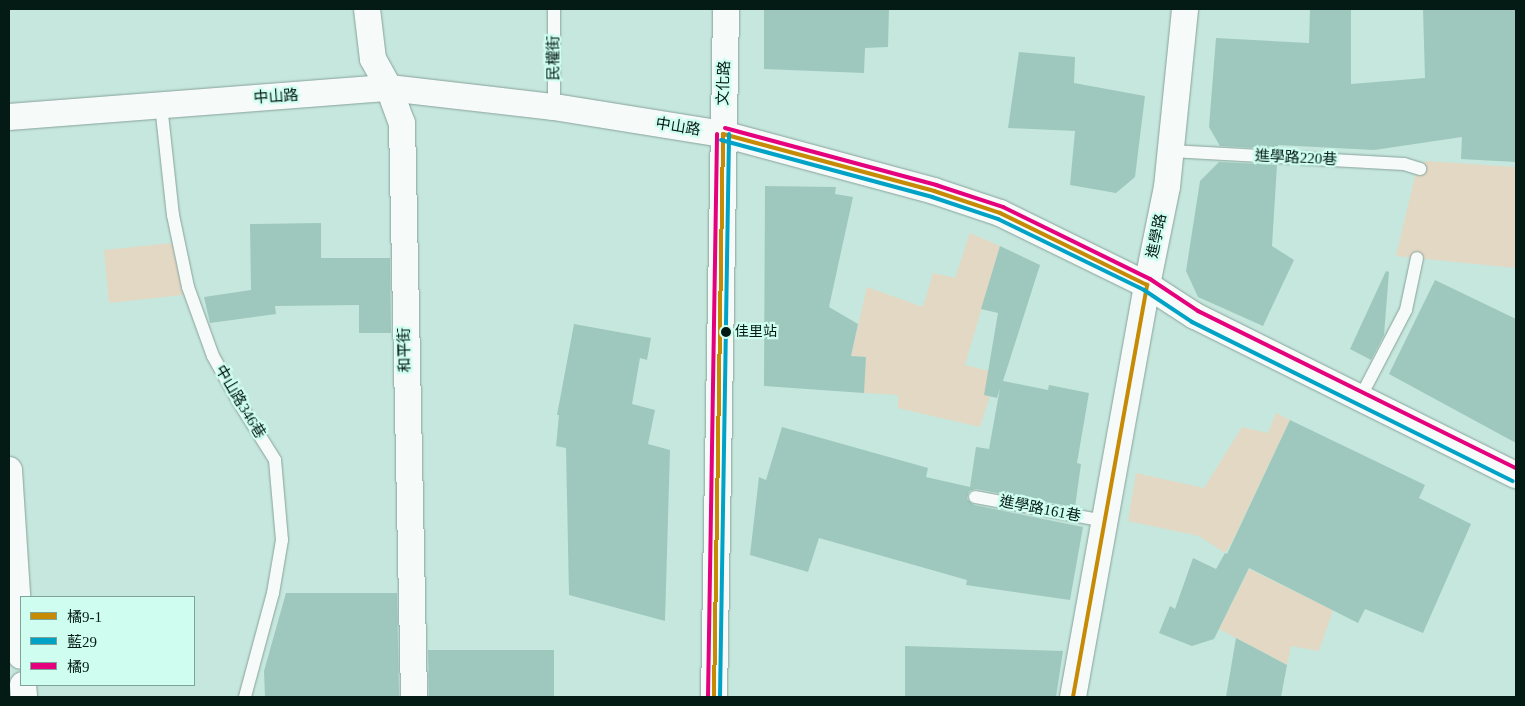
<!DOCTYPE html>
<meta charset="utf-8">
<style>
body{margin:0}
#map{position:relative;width:1525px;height:706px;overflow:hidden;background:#c6e7dd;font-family:"Times New Roman","Noto Sans TC",serif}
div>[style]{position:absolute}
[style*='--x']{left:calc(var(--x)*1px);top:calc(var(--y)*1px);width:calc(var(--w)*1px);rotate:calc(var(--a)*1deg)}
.green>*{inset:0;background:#e2d8c4}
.building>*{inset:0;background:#9ec8bd}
.roads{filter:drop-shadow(0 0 1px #88a29b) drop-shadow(0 0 1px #88a29b)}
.service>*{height:12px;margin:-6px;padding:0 6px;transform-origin:6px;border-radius:6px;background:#f6fbfa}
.minor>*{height:26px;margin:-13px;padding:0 13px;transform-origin:13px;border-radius:13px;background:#f6fbfa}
.bus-1>*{height:4px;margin:-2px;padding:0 2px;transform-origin:2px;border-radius:2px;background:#c68a04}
.bus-2>*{height:4px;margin:-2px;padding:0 2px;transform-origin:2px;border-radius:2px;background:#00a2c5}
.bus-3>*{height:4px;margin:-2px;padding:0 2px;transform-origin:2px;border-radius:2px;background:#e5007d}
.dots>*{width:14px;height:14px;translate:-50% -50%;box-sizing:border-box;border:2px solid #cffef0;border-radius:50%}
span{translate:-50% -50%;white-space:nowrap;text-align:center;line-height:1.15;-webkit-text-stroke:4.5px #cffef0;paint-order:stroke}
.bus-label{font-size:14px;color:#041b15}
.left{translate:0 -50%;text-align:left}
.street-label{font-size:15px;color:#041b15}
.frame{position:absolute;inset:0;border:10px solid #041b15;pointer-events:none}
.legend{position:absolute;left:20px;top:596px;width:175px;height:90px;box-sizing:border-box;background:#cffef0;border:1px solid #7ea398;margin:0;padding:6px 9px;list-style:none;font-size:15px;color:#041b15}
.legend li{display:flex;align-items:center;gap:10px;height:25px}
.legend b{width:25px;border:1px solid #7ea398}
</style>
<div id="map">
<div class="green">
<i style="clip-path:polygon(1426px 161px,1516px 167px,1516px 268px,1396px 256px,1415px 176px)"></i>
<i style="clip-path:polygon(970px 233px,1000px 246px,965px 365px,997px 373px,980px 427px,898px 408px,898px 395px,864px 393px,865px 357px,851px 356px,867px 287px,923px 307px,933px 273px,955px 278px)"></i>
<i style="clip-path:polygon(172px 243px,183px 295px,109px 303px,104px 250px)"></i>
<i style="clip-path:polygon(1276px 413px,1290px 420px,1232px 542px,1225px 553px,1199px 536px,1128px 521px,1136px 473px,1204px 488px,1242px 427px,1268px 433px)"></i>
<i style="clip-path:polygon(1249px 569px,1333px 610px,1319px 651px,1291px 646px,1287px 665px,1219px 629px)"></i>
</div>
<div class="building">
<i style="clip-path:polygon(764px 9px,889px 9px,888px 47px,865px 48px,864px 73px,764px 69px)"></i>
<i style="clip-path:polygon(1310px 9px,1351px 9px,1351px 84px,1425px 78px,1423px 9px,1516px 9px,1516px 162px,1461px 159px,1462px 137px,1374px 150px,1278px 145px,1278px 149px,1220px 146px,1209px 127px,1216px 38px,1309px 43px)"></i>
<i style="clip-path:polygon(1019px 52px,1075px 57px,1074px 83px,1145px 96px,1135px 177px,1116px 193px,1070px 185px,1075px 131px,1008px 128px)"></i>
<i style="clip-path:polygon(1219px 162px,1277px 165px,1272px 246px,1294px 260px,1263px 326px,1198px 297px,1186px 271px,1200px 181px)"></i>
<i style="clip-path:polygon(765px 186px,836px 187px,835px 194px,853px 197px,829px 307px,858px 324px,851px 356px,866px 357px,864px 393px,764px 386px)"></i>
<i style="clip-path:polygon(321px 223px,321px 258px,390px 258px,391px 333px,359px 333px,359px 305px,275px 306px,276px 314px,210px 323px,204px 297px,251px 290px,250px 224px)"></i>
<i style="clip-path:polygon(1000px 246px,1040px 265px,1003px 381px,1048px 390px,1049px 385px,1089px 393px,1077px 463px,1081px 464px,1075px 507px,976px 489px,969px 491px,967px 499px,974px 505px,1083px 527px,1070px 600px,966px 585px,967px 580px,819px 538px,808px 572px,750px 555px,759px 477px,766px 480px,782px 427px,928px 468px,926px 477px,970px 487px,976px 447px,989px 449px,1000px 388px,997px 398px,984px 395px,998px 313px,981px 309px)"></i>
<i style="clip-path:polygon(1386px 271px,1389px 272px,1384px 335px,1371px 360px,1350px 349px)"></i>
<i style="clip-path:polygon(1435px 280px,1516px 319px,1516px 443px,1389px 374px)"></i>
<i style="clip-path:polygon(574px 324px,651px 338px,647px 360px,640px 358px,632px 404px,655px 410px,648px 444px,670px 450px,665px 621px,569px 595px,566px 448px,556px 446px,559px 415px,557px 415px)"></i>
<i style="clip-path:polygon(1290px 420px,1425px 485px,1419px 498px,1471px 524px,1423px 633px,1365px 609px,1358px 623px,1249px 568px,1214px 639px,1192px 646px,1159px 633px,1170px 606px,1175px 609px,1193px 558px,1216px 569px,1225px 553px,1227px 554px)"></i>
<i style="clip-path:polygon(286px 593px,397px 593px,399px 697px,265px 697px,264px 671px)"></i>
<i style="clip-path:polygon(1236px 638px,1287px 665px,1281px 697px,1226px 697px)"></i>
<i style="clip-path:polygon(905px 646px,1063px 651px,1056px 697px,905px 697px)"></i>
<i style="clip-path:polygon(428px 650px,554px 650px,554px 697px,429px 697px)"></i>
</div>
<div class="roads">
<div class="service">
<i style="--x:161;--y:105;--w:111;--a:83.8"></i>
<i style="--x:173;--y:215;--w:74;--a:78.2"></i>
<i style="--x:188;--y:287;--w:73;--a:70.1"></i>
<i style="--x:213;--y:356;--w:51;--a:60.9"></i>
<i style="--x:238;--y:401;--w:70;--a:57.9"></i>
<i style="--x:275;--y:460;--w:80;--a:85"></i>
<i style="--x:282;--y:540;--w:54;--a:99.6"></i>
<i style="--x:273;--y:593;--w:108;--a:105.1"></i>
<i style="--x:554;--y:107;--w:98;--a:-90"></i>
<i style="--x:1171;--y:151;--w:233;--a:3.2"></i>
<i style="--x:1404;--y:164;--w:17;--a:17"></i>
<i style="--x:1360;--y:398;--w:99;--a:-62.4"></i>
<i style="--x:1406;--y:310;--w:53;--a:-78.1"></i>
<i style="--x:975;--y:497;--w:132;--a:10.5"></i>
</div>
<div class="minor">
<i style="--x:367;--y:9;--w:50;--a:83.2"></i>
<i style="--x:373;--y:59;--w:33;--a:61"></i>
<i style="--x:389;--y:88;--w:37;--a:70"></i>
<i style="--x:402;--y:123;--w:574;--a:88.8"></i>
<i style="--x:9;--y:117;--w:381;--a:-4.4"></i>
<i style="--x:389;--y:88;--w:166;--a:6.6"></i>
<i style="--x:554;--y:107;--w:171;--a:9.1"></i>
<i style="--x:723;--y:134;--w:219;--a:15.1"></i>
<i style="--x:934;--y:191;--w:70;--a:18.4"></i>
<i style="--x:1000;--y:213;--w:164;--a:26.1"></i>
<i style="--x:1147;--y:285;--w:57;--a:32.9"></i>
<i style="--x:1195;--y:316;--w:358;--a:26.4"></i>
<i style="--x:9;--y:470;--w:186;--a:86.3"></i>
<i style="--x:23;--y:685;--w:12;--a:85"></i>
<i style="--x:714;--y:697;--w:688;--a:-89"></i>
<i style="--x:1073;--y:697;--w:419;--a:-79.8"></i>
<i style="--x:1147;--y:285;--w:100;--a:-78.5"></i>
<i style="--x:1167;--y:187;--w:179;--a:-84.2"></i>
</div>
</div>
<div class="bus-1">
<i style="--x:723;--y:134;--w:219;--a:15.1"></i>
<i style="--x:934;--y:191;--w:70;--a:18.4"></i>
<i style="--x:1000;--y:213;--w:164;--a:26.1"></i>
<i style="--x:714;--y:697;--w:563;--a:-89.08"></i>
<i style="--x:1073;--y:697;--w:419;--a:-79.8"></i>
</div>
<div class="bus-2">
<i style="--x:721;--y:140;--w:219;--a:15.1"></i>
<i style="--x:932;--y:197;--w:70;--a:18.4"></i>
<i style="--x:998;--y:219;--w:162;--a:25.9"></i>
<i style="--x:1144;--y:290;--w:58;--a:33.7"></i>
<i style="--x:1192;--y:322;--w:358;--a:26.4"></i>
<i style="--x:720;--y:697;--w:563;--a:-89.08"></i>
</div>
<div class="bus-3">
<i style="--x:725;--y:128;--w:219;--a:15.1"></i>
<i style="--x:936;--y:185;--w:71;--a:18.2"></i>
<i style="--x:1003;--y:207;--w:164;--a:26.1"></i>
<i style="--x:1150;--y:279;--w:58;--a:33.7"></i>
<i style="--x:1198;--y:311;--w:355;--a:26.3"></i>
<i style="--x:708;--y:697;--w:563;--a:-89.08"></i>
</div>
<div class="dots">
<i style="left:726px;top:332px;background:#041b15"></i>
</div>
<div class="bus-label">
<span class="left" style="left:735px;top:332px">佳里站</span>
</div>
<div class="street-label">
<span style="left:554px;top:58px;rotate:-90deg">民權街</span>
<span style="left:724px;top:83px;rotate:-88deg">文化路</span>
<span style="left:276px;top:97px;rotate:-4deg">中山路</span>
<span style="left:678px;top:127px;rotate:9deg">中山路</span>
<span style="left:1296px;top:158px;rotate:3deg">進學路220巷</span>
<span style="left:1157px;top:236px;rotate:-78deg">進學路</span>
<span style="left:405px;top:350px;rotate:-91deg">和平街</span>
<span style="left:240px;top:402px;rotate:59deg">中山路346巷</span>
<span style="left:1040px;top:509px;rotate:11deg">進學路161巷</span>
</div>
<div class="frame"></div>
<ul class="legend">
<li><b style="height:6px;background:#c68a04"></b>橘9-1</li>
<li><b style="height:6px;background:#00a2c5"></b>藍29</li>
<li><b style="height:6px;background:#e5007d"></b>橘9</li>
</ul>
</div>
